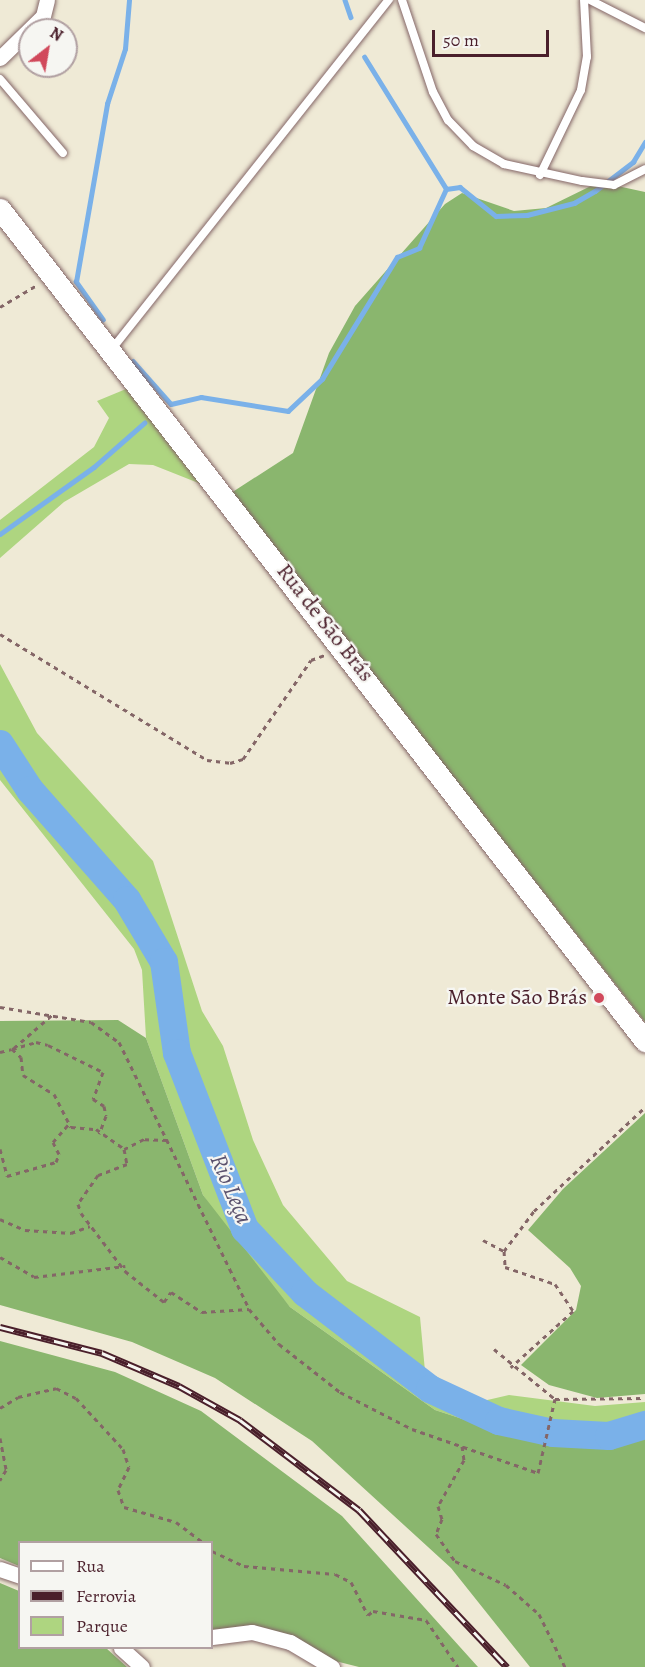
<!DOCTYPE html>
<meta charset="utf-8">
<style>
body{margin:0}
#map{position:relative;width:645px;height:1667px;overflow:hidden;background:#efead6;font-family:Alegreya,serif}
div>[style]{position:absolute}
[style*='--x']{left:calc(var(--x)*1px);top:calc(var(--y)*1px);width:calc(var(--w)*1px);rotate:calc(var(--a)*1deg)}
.green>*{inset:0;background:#aed580}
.forest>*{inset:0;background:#8ab66e}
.stream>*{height:4.5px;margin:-2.25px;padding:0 2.25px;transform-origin:2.25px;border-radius:2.25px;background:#7ab1e9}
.river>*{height:28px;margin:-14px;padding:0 14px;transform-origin:14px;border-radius:14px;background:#7ab1e9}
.path>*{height:3px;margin-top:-1.5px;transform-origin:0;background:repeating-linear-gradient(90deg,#846667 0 4.5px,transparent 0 9px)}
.roads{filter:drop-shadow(0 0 2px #846667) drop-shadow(0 0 2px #846667)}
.lane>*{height:8px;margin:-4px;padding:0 4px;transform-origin:4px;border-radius:4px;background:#fff}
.street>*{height:15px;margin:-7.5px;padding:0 7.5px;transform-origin:7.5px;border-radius:7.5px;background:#fff}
.secondary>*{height:21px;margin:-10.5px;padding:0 10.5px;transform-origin:10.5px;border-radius:10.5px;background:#fff}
.rail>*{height:7px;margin-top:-3.5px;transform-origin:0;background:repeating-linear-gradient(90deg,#f6f6f2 0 14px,#4a1f2b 0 28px);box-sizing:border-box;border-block:2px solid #4a1f2b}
.dots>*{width:16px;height:16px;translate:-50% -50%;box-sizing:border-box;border:3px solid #f6f6f2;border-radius:50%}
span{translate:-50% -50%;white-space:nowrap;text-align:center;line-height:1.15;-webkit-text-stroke:4.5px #f6f6f2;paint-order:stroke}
.street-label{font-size:22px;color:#4a1f2b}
.poi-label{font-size:22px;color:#4a1f2b}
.right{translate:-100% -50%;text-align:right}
.water-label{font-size:24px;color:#5b526e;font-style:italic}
.legend{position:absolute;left:18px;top:1541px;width:195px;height:108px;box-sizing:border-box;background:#f6f6f2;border:2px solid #b1a0a2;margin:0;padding:8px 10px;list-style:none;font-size:18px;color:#4a1f2b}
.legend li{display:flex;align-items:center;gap:12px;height:30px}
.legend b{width:30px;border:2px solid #b1a0a2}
.north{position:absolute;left:18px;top:18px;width:60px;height:60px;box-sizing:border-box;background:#f6f6f2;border:2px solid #b1a0a2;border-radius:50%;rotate:31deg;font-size:16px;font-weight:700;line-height:24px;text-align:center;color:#4a1f2b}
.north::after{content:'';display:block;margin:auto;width:21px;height:27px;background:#d1495b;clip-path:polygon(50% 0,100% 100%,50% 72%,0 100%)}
.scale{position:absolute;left:432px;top:30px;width:117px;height:27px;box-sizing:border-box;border:3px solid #4a1f2b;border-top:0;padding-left:8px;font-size:18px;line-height:21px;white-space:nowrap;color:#4a1f2b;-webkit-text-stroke:4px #f6f6f2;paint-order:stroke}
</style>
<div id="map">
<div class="green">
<i style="clip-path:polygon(126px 389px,201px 484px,153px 465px,129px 464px,64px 502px,0 558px,0 520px,94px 447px,109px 418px,97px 401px)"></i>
<i style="clip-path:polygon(0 664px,37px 733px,153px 861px,202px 1011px,223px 1046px,253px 1140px,283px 1205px,347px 1281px,420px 1317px,425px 1371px,483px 1401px,509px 1395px,595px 1406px,645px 1402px,645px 1439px,591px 1446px,521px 1438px,435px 1410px,290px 1307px,239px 1248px,203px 1195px,146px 1038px,142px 970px,134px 949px,0 780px)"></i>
</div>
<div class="forest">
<i style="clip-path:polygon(599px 182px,645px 192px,645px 1022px,231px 493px,293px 453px,329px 353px,355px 306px,445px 204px,462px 193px,514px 211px,546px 208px)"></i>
<i style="clip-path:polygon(118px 1020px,146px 1038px,203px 1195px,290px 1307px,435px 1410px,521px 1438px,591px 1446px,645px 1439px,645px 1667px,530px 1667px,451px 1568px,312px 1441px,215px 1378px,132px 1342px,0 1305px,0 1021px)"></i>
<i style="clip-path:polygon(645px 1113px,645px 1394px,597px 1398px,549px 1385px,521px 1365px,576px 1310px,581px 1286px,570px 1268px,528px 1230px,563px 1189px)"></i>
<i style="clip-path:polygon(0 1341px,115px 1372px,201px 1411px,342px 1516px,478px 1667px,359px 1667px,212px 1630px,212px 1542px,20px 1542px,19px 1566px,0 1558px)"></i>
<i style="clip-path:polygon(0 1583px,19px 1591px,20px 1648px,106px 1648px,127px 1667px,0 1667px)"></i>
</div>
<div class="stream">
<i style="--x:345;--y:0;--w:18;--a:71"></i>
<i style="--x:446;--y:189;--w:14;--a:-8"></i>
<i style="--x:460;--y:187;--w:46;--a:38.9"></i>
<i style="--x:496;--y:216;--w:31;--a:-2"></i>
<i style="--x:527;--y:215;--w:49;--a:-14.3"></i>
<i style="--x:574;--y:203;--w:24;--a:-30"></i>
<i style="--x:595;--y:191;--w:48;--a:-37.3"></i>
<i style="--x:633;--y:162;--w:23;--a:-59"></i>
<i style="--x:103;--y:320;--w:47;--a:-125.4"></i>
<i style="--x:76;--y:282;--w:181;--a:-80.1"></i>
<i style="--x:107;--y:104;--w:58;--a:-71.9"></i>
<i style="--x:125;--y:49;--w:49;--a:-85.3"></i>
<i style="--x:133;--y:361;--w:57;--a:48.5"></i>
<i style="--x:171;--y:404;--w:31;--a:-13"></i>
<i style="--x:201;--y:397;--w:88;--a:9.1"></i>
<i style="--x:288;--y:411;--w:47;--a:-43.3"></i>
<i style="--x:322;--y:379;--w:143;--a:-58.4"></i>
<i style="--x:397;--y:257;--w:24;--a:-22"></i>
<i style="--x:419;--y:248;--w:65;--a:-65.4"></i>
<i style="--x:446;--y:189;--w:155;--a:-121.8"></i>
<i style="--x:0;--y:534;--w:115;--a:-35.5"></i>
<i style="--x:94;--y:467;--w:67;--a:-41.3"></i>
</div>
<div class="river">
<i style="--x:0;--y:744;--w:55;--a:56.9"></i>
<i style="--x:30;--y:790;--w:147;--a:48.6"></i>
<i style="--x:127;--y:900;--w:72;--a:59.2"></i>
<i style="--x:164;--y:962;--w:92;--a:81.9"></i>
<i style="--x:177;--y:1053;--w:189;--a:68.9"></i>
<i style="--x:245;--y:1229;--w:88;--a:46.8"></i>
<i style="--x:305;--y:1293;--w:158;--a:37.5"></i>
<i style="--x:430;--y:1389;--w:76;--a:24.9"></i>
<i style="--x:499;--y:1421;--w:55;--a:12.5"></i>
<i style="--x:553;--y:1433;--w:56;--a:3.1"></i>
<i style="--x:609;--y:1436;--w:38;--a:-17"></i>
</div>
<div class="path">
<i style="--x:0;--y:307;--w:43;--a:-30.7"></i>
<i style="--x:0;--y:634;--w:242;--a:31.3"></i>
<i style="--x:207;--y:760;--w:23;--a:7"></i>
<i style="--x:230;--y:763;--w:14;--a:-17"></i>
<i style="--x:243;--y:759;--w:120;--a:-55.5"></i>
<i style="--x:311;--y:660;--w:15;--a:-20"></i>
<i style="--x:0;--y:1007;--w:92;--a:9.4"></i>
<i style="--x:91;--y:1022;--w:34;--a:36"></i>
<i style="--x:119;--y:1042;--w:297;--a:64"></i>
<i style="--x:249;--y:1309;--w:46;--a:49.4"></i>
<i style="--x:279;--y:1344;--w:78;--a:38.2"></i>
<i style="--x:340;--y:1392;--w:81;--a:27.2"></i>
<i style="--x:412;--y:1429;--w:133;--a:19.2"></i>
<i style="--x:538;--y:1473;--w:76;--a:-77.1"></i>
<i style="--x:555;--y:1399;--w:90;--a:-0.6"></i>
<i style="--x:14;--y:1048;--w:50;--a:-41"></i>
<i style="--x:12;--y:1049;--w:25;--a:-16"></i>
<i style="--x:36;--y:1042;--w:12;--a:14"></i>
<i style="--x:48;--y:1045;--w:61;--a:26.1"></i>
<i style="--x:103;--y:1072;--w:29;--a:110"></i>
<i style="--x:93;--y:1099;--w:13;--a:32"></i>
<i style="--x:104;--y:1106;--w:10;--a:79"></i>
<i style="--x:106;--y:1116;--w:19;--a:111"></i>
<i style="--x:0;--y:1052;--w:12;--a:-14"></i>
<i style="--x:12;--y:1049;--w:12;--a:42"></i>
<i style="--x:21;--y:1057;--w:18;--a:84"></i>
<i style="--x:23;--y:1075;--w:36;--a:32"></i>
<i style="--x:54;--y:1094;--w:37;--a:63"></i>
<i style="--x:71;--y:1127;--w:25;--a:5"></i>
<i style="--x:96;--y:1129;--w:33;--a:35"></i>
<i style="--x:167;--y:1140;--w:23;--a:-178"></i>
<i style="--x:144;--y:1139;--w:22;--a:153"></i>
<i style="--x:124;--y:1149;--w:15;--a:79"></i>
<i style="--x:127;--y:1164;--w:31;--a:159"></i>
<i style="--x:98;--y:1175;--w:35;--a:125"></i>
<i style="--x:78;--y:1204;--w:9;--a:72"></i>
<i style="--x:81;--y:1213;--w:73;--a:52.8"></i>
<i style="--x:125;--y:1271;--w:50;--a:38.5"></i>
<i style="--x:164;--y:1302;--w:12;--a:-55"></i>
<i style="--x:171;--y:1292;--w:37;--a:33"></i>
<i style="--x:202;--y:1312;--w:47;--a:-3.7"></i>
<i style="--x:0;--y:1149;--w:28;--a:75"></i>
<i style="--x:7;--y:1176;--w:51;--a:-15.9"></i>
<i style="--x:56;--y:1162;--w:9;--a:-69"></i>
<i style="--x:59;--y:1154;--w:13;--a:-117"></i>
<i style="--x:53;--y:1142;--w:23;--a:-49"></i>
<i style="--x:0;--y:1219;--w:27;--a:24"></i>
<i style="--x:25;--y:1230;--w:46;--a:3.7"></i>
<i style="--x:71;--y:1233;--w:20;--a:-20"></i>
<i style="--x:483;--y:1240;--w:24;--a:28"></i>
<i style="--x:504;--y:1251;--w:16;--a:86"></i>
<i style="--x:505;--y:1267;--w:53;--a:18.8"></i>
<i style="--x:555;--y:1284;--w:32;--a:56"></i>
<i style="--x:573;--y:1311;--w:84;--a:137.9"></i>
<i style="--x:504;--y:1251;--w:50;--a:-53.1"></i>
<i style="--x:534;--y:1211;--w:152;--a:-43.1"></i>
<i style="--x:0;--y:1257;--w:39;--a:30"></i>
<i style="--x:34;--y:1277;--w:92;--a:-6.9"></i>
<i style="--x:494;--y:1349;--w:79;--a:39.3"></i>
<i style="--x:0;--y:1408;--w:21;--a:-31"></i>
<i style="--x:18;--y:1397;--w:39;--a:-13"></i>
<i style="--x:56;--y:1388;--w:22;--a:27"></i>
<i style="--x:76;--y:1398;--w:69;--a:47.3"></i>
<i style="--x:123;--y:1449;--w:19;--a:72"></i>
<i style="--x:129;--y:1467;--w:25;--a:116"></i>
<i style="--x:118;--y:1490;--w:18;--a:71"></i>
<i style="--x:124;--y:1507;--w:54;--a:16.1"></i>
<i style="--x:176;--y:1522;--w:34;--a:37"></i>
<i style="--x:0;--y:1438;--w:33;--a:79"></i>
<i style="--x:6;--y:1470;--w:12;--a:121"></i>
<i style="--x:462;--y:1446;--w:14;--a:82"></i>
<i style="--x:464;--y:1460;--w:53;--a:119.5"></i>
<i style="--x:438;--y:1506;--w:14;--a:73"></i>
<i style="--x:442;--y:1519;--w:16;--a:112"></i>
<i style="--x:436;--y:1534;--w:33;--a:55"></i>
<i style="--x:455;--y:1561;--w:56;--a:25.2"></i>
<i style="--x:506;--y:1585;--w:44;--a:41.3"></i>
<i style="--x:539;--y:1614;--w:59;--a:63.9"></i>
<i style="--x:212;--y:1551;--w:35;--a:25"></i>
<i style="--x:244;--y:1566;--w:91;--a:5"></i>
<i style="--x:335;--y:1574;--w:18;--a:27"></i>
<i style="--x:351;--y:1582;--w:37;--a:63"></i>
<i style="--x:368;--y:1615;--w:6;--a:-39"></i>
<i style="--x:373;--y:1611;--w:54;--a:9.6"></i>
<i style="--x:426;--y:1620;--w:57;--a:55.8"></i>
</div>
<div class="roads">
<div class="lane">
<i style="--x:402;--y:0;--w:97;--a:71.4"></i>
<i style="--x:433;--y:92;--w:32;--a:62"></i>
<i style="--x:448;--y:120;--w:36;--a:46"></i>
<i style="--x:473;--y:146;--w:36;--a:30"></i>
<i style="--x:504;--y:164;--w:80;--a:12.3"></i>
<i style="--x:582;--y:181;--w:32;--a:7"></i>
<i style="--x:614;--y:185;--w:35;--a:-27"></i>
<i style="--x:590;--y:0;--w:62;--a:27"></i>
<i style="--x:0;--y:79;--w:97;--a:49.6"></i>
<i style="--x:540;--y:175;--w:94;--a:-64.2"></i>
<i style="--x:581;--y:90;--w:34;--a:-80"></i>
<i style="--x:587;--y:57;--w:57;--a:-93"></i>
<i style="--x:112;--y:349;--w:446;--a:-51.6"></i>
</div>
<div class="street">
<i style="--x:0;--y:58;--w:60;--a:-44.3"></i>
<i style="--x:43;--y:16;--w:16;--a:-76"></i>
<i style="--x:0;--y:1569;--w:21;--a:19"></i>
<i style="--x:212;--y:1637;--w:40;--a:-7.1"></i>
<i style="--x:252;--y:1632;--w:39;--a:15"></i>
<i style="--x:290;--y:1642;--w:49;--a:30.8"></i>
<i style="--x:121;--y:1648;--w:28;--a:42"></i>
</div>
<div class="secondary">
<i style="--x:0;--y:209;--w:1053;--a:52.22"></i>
</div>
</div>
<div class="rail">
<i style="--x:0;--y:1327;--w:105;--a:14.3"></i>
<i style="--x:102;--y:1353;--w:84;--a:23.2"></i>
<i style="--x:179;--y:1386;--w:70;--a:29.1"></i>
<i style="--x:240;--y:1420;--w:149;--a:37.1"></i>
<i style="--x:359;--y:1510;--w:216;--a:46.7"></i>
</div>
<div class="dots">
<i style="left:599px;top:998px;background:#d1495b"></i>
</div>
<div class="street-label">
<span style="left:325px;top:623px;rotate:52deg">Rua de São Brás</span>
</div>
<div class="poi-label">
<span class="right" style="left:587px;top:998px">Monte São Brás</span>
</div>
<div class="water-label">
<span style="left:231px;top:1189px;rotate:67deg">Rio Leça</span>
</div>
<ul class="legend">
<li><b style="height:8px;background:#fff"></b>Rua</li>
<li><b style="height:8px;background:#4a1f2b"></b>Ferrovia</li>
<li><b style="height:16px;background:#aed580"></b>Parque</li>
</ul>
<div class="north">N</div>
<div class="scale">50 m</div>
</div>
